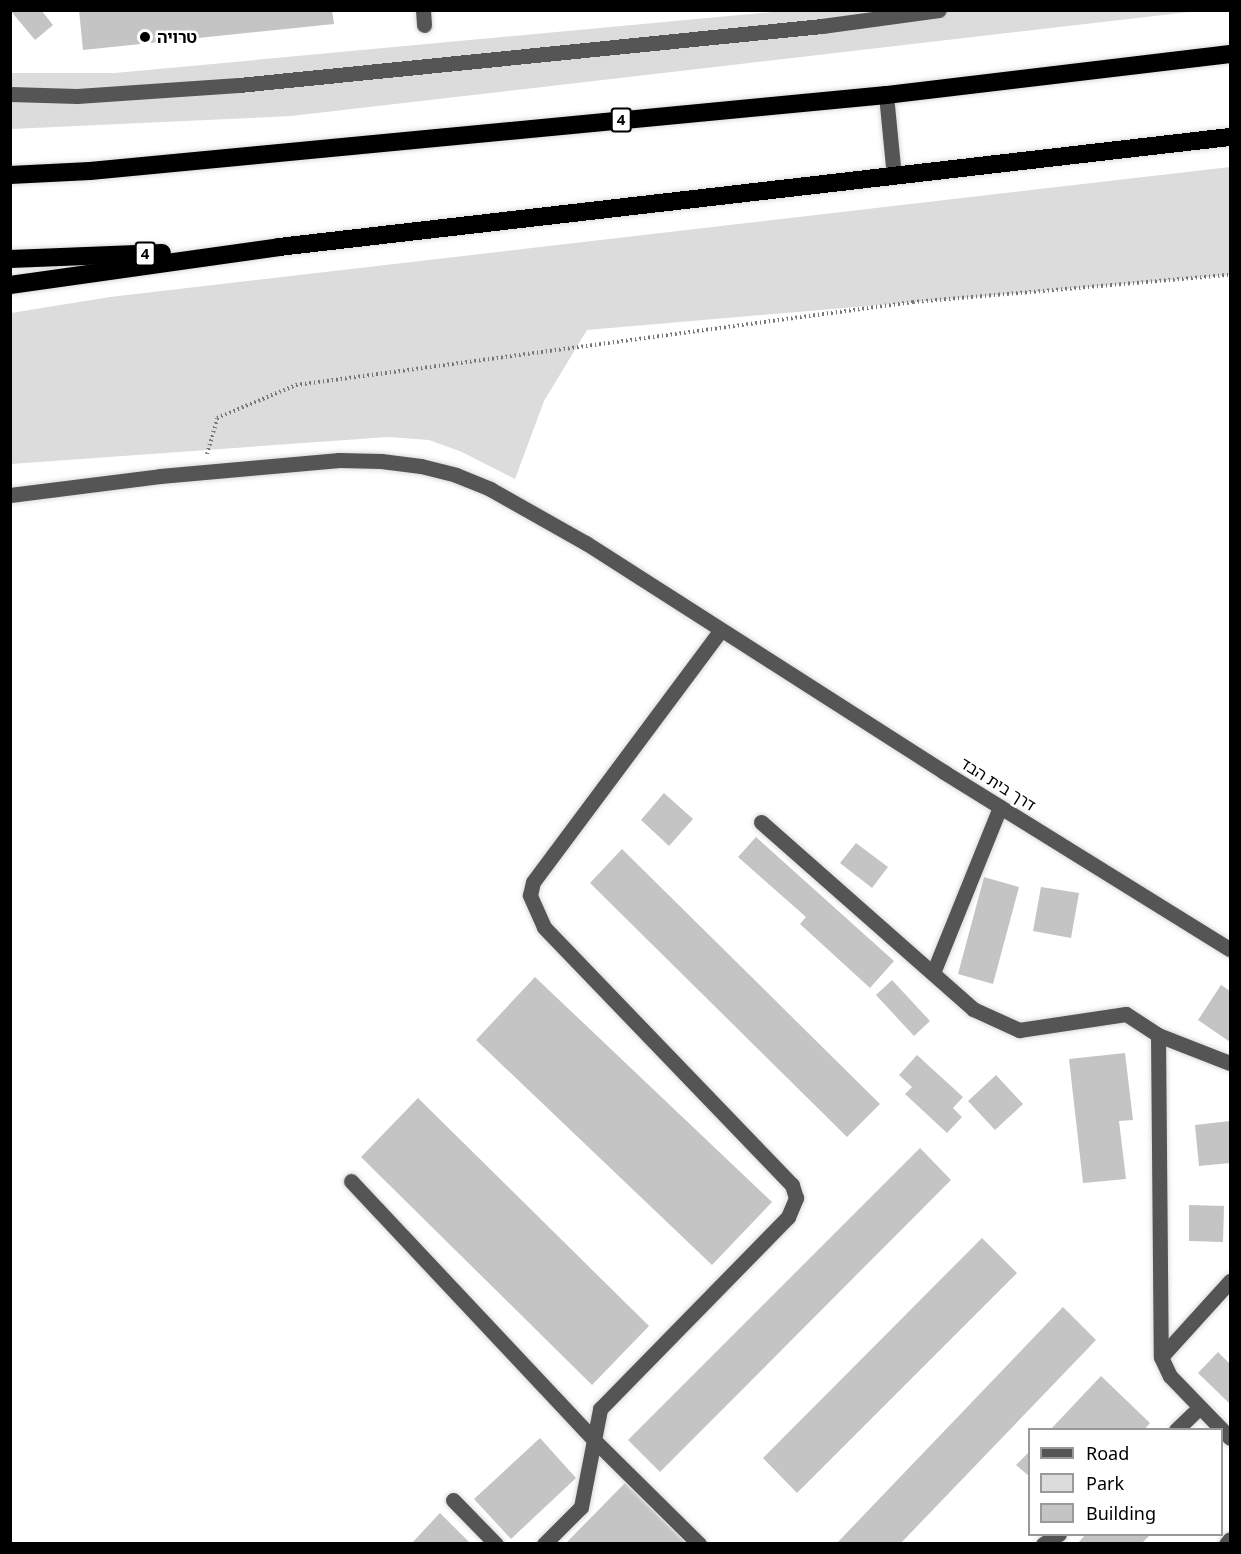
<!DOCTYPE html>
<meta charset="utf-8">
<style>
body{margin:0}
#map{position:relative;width:1241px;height:1554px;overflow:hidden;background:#fff;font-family:"Noto Sans","Noto Sans Hebrew",sans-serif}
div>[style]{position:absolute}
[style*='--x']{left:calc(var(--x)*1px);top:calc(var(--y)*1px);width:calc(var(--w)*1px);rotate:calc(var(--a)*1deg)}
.green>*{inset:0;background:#dcdcdc}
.building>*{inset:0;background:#c4c4c4}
.path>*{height:4px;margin-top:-2px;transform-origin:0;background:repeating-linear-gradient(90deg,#777 0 1.5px,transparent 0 4.5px)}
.roads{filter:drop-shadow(0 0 2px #dbdbdb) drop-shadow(0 0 2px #dbdbdb)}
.minor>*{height:15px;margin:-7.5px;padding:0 7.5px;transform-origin:7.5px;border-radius:7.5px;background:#555}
.highway>*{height:18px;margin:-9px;padding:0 9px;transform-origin:9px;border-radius:9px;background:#000}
.dots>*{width:16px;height:16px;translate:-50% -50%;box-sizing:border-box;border:3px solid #fff;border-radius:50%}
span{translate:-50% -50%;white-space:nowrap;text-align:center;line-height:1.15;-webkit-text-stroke:5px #fff;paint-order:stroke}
.shield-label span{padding:2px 4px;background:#fff;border:2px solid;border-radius:4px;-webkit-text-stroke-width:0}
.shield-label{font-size:15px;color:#000;font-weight:700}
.poi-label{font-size:16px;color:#000;font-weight:700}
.left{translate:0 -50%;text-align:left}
.street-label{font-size:16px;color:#000}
.frame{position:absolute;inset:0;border:12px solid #000;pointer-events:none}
.legend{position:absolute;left:1028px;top:1428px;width:195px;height:108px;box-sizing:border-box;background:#fff;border:2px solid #999;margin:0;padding:8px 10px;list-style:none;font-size:18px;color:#000}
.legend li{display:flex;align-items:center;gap:12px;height:30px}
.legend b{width:30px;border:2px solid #999}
</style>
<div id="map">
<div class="green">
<i style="clip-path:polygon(783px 11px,1198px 11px,291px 116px,11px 129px,11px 73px,115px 73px)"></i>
<i style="clip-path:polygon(1230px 167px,1230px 275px,587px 330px,544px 401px,515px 479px,462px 452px,429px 440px,388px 437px,11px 464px,11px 313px,110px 297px)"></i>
</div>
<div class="building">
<i style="clip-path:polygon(10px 10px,41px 10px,53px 25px,35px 40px)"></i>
<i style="clip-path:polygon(79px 10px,332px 10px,334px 24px,83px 50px)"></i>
<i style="clip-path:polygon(664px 793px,693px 819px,669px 846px,641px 820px)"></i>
<i style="clip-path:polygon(756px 837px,894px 961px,870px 988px,800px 924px,806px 917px,738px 857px)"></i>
<i style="clip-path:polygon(856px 843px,888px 867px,872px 888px,840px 863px)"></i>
<i style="clip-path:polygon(622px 849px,880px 1104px,847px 1137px,590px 883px)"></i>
<i style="clip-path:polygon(984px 877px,1019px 887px,993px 984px,958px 974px)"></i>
<i style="clip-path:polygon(1041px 887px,1079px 893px,1071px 938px,1033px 931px)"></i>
<i style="clip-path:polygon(535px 977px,772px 1202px,712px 1265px,476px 1040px)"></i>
<i style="clip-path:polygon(892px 980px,930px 1021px,914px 1036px,876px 995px)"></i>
<i style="clip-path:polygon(1221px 985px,1230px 991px,1230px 1042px,1198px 1020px)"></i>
<i style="clip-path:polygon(1125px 1053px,1133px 1120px,1119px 1121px,1126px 1179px,1083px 1183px,1069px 1059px)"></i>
<i style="clip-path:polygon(917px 1055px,963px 1097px,953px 1108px,962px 1117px,947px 1133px,905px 1094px,912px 1087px,899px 1075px)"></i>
<i style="clip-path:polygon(996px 1075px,1023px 1104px,995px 1130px,968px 1101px)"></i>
<i style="clip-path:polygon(418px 1098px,649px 1326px,592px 1385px,361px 1157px)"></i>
<i style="clip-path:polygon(1230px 1121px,1230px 1163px,1199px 1166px,1195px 1125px)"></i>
<i style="clip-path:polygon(920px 1148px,951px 1180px,660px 1472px,628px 1440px)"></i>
<i style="clip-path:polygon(1189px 1205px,1224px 1206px,1223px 1242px,1189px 1241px)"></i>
<i style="clip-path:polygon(982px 1238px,1017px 1273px,797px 1493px,763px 1458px)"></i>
<i style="clip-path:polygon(1063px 1307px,1096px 1340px,900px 1544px,836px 1544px)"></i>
<i style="clip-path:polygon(1218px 1352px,1230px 1364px,1230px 1404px,1198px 1373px)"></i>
<i style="clip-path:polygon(1101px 1376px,1150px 1423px,1144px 1430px,1050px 1430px)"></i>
<i style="clip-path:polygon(540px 1438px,576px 1478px,511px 1539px,474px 1499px)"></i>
<i style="clip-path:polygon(1030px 1451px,1030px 1477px,1016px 1465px)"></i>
<i style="clip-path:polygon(625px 1483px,687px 1544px,565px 1544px)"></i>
<i style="clip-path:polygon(440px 1513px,471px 1544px,411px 1544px)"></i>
<i style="clip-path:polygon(1086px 1534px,1151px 1534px,1141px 1544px,1077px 1544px)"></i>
</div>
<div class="path">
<i style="--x:207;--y:454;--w:37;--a:-74"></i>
<i style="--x:217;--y:418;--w:86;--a:-22.7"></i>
<i style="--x:296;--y:385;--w:623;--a:-7.66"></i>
<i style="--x:913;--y:302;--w:318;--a:-4.9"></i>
</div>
<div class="roads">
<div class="minor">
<i style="--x:423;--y:10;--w:15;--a:86"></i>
<i style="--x:10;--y:94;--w:67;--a:1.7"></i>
<i style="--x:77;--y:96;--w:162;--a:-3.9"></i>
<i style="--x:239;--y:85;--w:586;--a:-5.78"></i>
<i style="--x:822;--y:26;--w:118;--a:-7.8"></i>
<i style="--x:886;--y:95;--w:82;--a:84.4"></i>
<i style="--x:10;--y:495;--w:151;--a:-7.2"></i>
<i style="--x:160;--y:476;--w:180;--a:-5.1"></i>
<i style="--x:339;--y:460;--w:42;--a:1.4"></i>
<i style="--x:381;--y:461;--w:40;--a:7.1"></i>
<i style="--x:421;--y:466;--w:36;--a:14"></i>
<i style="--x:456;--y:475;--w:37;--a:22"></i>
<i style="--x:490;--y:489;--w:110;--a:29.4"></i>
<i style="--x:586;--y:543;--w:425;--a:32.6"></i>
<i style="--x:944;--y:772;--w:336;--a:31.8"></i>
<i style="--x:761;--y:822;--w:283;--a:41.4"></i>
<i style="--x:973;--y:1009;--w:51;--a:24.5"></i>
<i style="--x:1019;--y:1030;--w:108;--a:-8.5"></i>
<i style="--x:1126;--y:1014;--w:38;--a:33"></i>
<i style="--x:1158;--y:1035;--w:322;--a:89.5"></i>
<i style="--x:1161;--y:1357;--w:21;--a:65"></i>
<i style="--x:1170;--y:1376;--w:86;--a:45.9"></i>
<i style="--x:933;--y:973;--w:179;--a:-68"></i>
<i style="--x:1158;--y:1035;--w:77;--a:21.3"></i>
<i style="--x:351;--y:1181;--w:355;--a:46.8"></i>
<i style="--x:594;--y:1440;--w:148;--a:44.7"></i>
<i style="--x:1161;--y:1357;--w:103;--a:-47.8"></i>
<i style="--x:1176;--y:1430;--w:33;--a:-44"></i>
<i style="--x:453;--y:1500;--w:62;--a:45.7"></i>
<i style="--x:544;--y:1544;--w:52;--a:-45"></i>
<i style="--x:581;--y:1507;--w:100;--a:-79"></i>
<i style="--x:600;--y:1409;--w:269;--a:-45.6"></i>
<i style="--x:788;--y:1217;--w:21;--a:-67"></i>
<i style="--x:796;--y:1198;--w:14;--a:-107"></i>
<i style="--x:792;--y:1185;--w:358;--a:-133.9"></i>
<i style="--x:544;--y:927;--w:35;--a:-114"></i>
<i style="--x:530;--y:895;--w:13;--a:-77"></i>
<i style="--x:533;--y:882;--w:314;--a:-53.3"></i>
<i style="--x:1043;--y:1544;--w:19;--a:-32"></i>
<i style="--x:1226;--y:1544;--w:6;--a:-51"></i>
</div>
<div class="highway">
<i style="--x:10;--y:175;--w:80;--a:-2.9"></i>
<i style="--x:90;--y:171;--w:800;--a:-5.45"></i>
<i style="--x:886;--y:95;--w:346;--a:-6.8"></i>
<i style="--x:10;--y:259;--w:152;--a:-2.3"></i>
<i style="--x:10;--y:285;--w:272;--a:-8"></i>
<i style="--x:279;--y:247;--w:957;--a:-6.6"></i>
</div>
</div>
<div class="dots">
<i style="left:145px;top:37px;background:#000"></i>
</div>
<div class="shield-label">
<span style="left:621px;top:120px">4</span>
<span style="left:145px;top:254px">4</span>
</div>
<div class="poi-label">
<span class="left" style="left:157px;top:37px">טרויה</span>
</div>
<div class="street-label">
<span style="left:998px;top:784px;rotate:32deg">דרך בית הבד</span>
</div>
<div class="frame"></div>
<ul class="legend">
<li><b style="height:8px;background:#555"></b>Road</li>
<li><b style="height:16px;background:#dcdcdc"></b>Park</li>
<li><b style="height:16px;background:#c4c4c4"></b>Building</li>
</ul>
</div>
